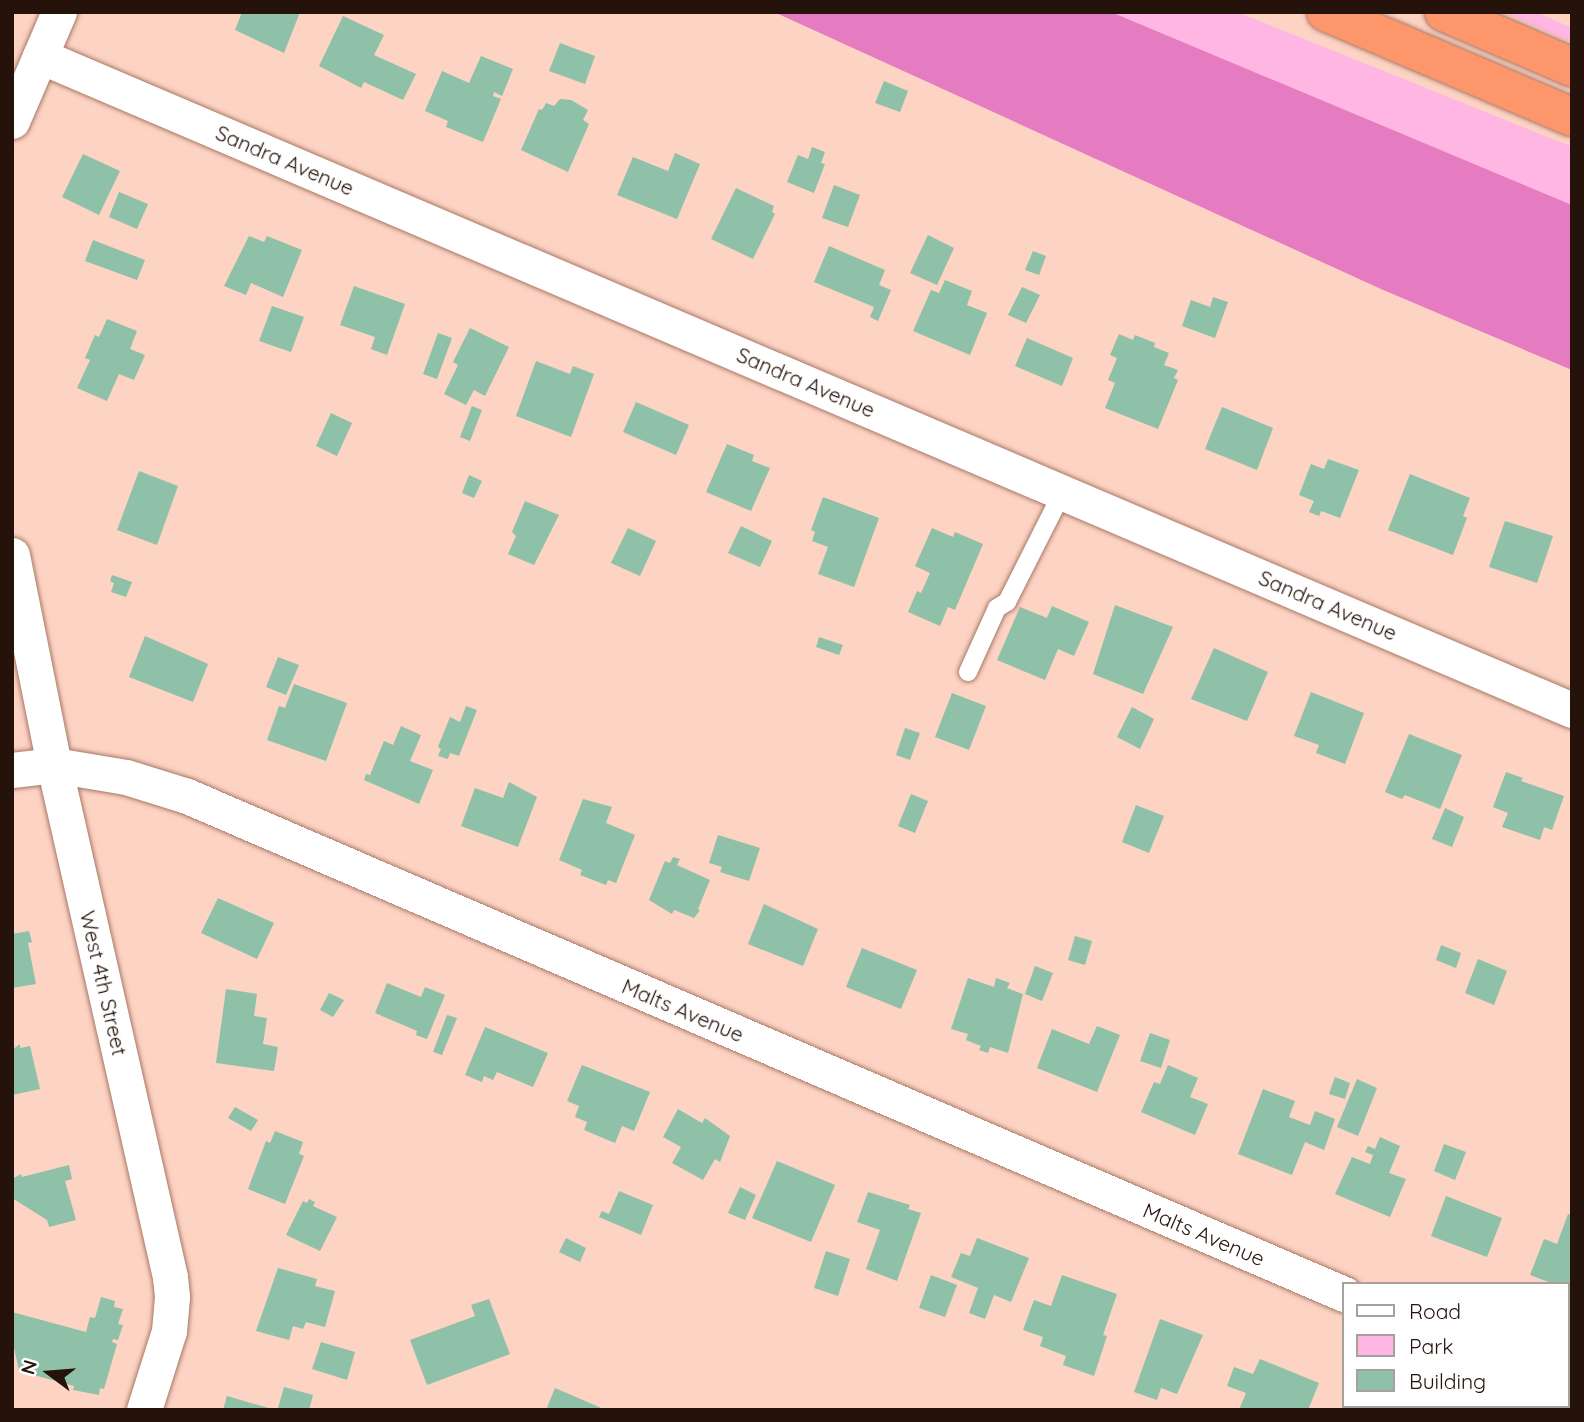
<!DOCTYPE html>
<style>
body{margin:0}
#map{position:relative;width:1584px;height:1422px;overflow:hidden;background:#fdd3c3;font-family:Quicksand,sans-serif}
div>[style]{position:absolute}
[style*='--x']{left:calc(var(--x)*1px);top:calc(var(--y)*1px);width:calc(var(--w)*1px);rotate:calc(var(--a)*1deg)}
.green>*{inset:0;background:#ffb6e2}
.forest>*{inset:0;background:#e57bc0}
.building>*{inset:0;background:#8ec1a7}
.roads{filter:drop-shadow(0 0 2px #a87866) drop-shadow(0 0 2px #a87866)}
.service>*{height:18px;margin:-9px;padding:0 9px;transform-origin:9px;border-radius:9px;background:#fff}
.minor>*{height:35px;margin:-17.5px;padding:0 17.5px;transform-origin:17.5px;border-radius:17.5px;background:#fff}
.motorway>*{height:38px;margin:-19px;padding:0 19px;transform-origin:19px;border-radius:19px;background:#fe966c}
span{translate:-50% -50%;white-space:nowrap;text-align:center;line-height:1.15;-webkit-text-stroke:6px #fefefe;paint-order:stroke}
.street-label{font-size:21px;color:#24120b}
.frame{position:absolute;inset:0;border:14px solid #24120b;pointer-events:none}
.legend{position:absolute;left:1342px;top:1282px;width:228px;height:126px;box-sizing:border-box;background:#fefefe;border:2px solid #a7a09d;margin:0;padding:9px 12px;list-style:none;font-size:21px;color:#24120b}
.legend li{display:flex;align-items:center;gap:14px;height:35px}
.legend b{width:35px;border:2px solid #a7a09d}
.north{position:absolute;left:14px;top:1338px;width:70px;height:70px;-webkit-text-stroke:5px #fefefe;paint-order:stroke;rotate:286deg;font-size:19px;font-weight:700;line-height:28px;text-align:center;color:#24120b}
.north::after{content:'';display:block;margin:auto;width:24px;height:32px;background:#24120b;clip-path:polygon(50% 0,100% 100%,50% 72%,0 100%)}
</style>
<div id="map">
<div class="green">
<i style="clip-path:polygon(1111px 12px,1237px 12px,1555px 140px,1572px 146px,1572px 205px)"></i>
<i style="clip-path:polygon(1503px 12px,1536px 12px,1572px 28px,1572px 42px)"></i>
</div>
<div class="forest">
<i style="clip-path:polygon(774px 12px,1111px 12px,1572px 205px,1572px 370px,1381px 289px)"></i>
</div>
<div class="building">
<i style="clip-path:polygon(242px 12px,300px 12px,284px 53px,235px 30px)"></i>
<i style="clip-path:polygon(343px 16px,384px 35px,374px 55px,416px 74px,403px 100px,364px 82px,361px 88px,319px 66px)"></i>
<i style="clip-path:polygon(560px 43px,595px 56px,585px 84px,549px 71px)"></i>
<i style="clip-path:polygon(481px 56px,513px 69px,502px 96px,494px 92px,493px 96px,501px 99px,483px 142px,446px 127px,448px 121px,425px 111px,442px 71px,469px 83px)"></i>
<i style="clip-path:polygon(884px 81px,908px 91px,900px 112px,875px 103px)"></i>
<i style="clip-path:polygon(560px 99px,571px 100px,588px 110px,583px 120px,589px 124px,568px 172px,521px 150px,539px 109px,542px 110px,546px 103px,554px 106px)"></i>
<i style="clip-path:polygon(812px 147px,825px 152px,821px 163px,825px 164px,814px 193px,787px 182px,798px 155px,808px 159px)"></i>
<i style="clip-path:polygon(675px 153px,700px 164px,677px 219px,617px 195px,633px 157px,668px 171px)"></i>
<i style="clip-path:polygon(83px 154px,120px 171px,99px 215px,62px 197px)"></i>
<i style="clip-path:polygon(834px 185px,860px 195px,848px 227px,822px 218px)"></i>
<i style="clip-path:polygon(736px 188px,774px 206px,772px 212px,775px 214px,753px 259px,711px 239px)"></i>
<i style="clip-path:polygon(119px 192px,148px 204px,137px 229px,109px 217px)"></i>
<i style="clip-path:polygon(928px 235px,954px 248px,937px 285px,910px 273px)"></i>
<i style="clip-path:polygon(249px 236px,264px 242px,267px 236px,302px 250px,283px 297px,251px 283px,246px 295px,224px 286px)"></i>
<i style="clip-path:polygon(93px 240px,145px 260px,137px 280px,85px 261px)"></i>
<i style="clip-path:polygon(829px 246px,885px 270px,879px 285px,891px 290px,878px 321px,870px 317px,874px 307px,814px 282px)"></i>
<i style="clip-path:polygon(1033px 251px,1046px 256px,1039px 275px,1025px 270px)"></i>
<i style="clip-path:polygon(945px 280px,972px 291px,967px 305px,987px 313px,970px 355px,913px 331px,931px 290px,939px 293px)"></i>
<i style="clip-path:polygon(354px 286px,405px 304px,387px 355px,371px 349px,375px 337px,340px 325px)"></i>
<i style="clip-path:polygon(1022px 287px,1040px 295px,1026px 323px,1008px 315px)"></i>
<i style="clip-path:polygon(1213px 297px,1228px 302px,1215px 338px,1182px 326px,1191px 300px,1210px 307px)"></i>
<i style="clip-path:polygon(272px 306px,304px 317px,291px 352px,259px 341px)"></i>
<i style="clip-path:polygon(107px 319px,137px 331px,130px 349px,145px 355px,134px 380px,119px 374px,107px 401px,77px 388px,90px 360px,85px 358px,95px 335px,99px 337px)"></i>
<i style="clip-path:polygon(470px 328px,509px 347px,485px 396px,474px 390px,466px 405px,444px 394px,458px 365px,453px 362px)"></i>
<i style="clip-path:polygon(438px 333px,452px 338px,437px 379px,423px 374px)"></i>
<i style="clip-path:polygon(1119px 334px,1133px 340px,1135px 335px,1155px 343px,1154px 347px,1169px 353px,1164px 365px,1178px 370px,1174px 378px,1178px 380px,1158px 429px,1105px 408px,1115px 383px,1108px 380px,1117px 358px,1110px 355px)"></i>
<i style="clip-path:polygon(1027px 338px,1073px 358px,1062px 386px,1015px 366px)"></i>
<i style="clip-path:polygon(536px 361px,570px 374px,573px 366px,594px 374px,571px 437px,516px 416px)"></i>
<i style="clip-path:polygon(636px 402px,689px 425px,676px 455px,623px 432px)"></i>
<i style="clip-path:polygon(472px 406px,482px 410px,470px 441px,460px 437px)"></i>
<i style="clip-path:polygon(1222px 407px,1273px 428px,1257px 470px,1205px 449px)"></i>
<i style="clip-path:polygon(331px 413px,352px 423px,337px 456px,316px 446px)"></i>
<i style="clip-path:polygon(727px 444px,754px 455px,752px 461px,770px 468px,751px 511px,706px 492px)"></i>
<i style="clip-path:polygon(1328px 459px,1359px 470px,1340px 518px,1321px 511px,1319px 516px,1309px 512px,1314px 501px,1299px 495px,1311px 464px,1324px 469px)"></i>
<i style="clip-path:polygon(139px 471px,178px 486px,157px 545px,117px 530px)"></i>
<i style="clip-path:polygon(1410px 474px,1470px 498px,1463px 516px,1467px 518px,1453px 555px,1388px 530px)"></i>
<i style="clip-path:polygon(469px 475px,482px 481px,474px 498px,462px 493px)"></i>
<i style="clip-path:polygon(823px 497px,879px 518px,854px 587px,818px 574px,828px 547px,812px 541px,815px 532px,811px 530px)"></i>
<i style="clip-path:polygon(525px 501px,559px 515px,534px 565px,508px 554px,516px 536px,512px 532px)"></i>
<i style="clip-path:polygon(1505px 521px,1553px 536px,1537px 583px,1489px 567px)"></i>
<i style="clip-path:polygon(741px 526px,772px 541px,760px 567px,728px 553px)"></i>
<i style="clip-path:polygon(628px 528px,656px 541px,640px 576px,611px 563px)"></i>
<i style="clip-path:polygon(932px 528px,953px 537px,955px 532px,983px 544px,955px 610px,948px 607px,940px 626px,908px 612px,917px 591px,921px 593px,930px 573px,915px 566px)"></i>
<i style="clip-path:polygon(112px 575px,132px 582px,126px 597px,111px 592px,114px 583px,110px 581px)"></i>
<i style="clip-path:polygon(1115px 605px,1173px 627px,1143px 694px,1093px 674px)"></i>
<i style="clip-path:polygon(1052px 606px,1089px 622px,1074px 656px,1058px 649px,1045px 680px,997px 660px,1020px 607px,1047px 618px)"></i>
<i style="clip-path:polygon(145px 636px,208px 664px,193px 702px,129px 677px)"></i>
<i style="clip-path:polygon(819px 637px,843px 645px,839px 655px,816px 647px)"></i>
<i style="clip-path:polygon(1214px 648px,1268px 672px,1247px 721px,1191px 699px)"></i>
<i style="clip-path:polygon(278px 657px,299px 665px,286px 695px,266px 687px)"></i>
<i style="clip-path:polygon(294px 684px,347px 703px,326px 761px,267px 740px,279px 706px,285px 708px)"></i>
<i style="clip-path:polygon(1311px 692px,1364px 713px,1345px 764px,1316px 753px,1319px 745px,1294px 736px)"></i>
<i style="clip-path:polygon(952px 693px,986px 706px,969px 750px,935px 737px)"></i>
<i style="clip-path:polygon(466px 706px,477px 710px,459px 756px,450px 753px,448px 759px,438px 756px,441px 749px,438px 747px,450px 717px,460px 722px)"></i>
<i style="clip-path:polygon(1132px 707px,1154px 719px,1140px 749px,1117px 737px)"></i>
<i style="clip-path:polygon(401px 726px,421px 735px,410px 761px,433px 770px,419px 804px,364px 780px,366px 774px,370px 775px,384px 741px,393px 745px)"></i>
<i style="clip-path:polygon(905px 728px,920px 733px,910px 760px,896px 755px)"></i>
<i style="clip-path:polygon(1409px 734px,1462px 755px,1440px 809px,1405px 795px,1402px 799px,1385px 792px)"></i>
<i style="clip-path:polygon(1506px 772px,1523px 778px,1521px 781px,1564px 796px,1552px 830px,1544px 827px,1540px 840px,1502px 827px,1508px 813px,1493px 807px)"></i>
<i style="clip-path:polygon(509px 782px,537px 797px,518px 847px,461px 826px,475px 788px,503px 798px)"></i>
<i style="clip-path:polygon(911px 794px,928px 801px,915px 833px,898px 826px)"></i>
<i style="clip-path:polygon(583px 799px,612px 807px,606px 823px,635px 835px,616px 883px,608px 880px,606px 885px,580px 875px,582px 870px,559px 860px)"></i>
<i style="clip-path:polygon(1136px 805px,1164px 816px,1149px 853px,1122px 842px)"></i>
<i style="clip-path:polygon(1445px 808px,1464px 817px,1452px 847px,1432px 839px)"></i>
<i style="clip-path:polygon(718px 835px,760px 848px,749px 881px,720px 872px,722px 867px,709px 863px)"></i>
<i style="clip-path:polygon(673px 857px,680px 859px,677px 865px,710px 880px,698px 909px,700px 910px,694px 918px,674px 910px,672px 914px,649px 900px,665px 861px,670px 863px)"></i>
<i style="clip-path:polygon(218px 898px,274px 923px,257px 959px,201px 933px)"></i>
<i style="clip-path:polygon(764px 904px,818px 929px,803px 966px,748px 944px)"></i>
<i style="clip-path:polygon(29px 931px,32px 942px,28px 943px,36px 984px,12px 988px,12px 934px)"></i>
<i style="clip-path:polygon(1075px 936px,1092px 941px,1085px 965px,1068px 960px)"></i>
<i style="clip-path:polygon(1441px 945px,1461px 953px,1456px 968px,1436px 960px)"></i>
<i style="clip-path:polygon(862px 948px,917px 970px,901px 1009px,846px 987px)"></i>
<i style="clip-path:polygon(1478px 959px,1507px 971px,1494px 1005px,1465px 993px)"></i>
<i style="clip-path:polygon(1035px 966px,1053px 973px,1042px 1001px,1025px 994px)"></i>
<i style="clip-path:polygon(968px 978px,994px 987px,996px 978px,1010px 983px,1007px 988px,1023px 994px,1008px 1053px,990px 1047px,988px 1053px,979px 1050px,981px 1046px,966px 1040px,968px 1034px,951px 1029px)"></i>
<i style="clip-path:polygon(387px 983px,421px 997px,425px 987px,445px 995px,427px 1039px,416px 1035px,417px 1031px,375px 1013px)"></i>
<i style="clip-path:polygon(226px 989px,257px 994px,254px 1016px,267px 1018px,263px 1044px,278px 1047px,274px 1071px,216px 1063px)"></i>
<i style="clip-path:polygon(329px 993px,344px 1000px,333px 1017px,320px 1010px)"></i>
<i style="clip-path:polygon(447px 1015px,457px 1018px,442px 1055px,433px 1052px)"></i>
<i style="clip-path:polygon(1097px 1026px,1120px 1035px,1097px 1092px,1037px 1068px,1052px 1029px,1089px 1044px)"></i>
<i style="clip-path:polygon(485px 1027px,548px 1053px,533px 1087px,497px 1072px,493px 1080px,484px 1076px,482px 1082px,465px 1075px)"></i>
<i style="clip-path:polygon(1150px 1033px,1170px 1040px,1161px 1068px,1140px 1061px)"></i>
<i style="clip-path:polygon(20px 1044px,20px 1048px,30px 1046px,40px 1089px,12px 1095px,12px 1050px)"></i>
<i style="clip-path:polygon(582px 1065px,650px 1092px,634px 1131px,622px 1126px,615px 1143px,584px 1130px,587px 1122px,575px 1117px,579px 1106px,567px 1101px)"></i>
<i style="clip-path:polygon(1168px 1065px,1198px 1078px,1190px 1097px,1208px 1104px,1195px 1135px,1141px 1112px,1154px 1082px,1160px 1084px)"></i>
<i style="clip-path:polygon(1335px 1077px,1350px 1083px,1345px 1099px,1329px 1094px)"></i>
<i style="clip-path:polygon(1357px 1079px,1377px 1088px,1358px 1136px,1337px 1127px)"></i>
<i style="clip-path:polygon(1263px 1089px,1295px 1101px,1289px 1117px,1310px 1125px,1315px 1111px,1335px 1119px,1324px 1150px,1305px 1142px,1292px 1175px,1238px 1154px)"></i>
<i style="clip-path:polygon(235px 1107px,258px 1120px,251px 1131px,228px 1118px)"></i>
<i style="clip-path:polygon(678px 1109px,702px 1123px,705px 1118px,730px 1136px,720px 1162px,715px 1159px,703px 1180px,672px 1163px,681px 1147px,663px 1137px)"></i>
<i style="clip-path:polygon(275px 1131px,303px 1142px,299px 1154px,304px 1156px,285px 1204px,248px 1189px,266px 1141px,270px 1143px)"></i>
<i style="clip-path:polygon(1380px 1137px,1400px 1146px,1389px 1173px,1406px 1179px,1390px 1217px,1335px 1194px,1352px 1157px,1370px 1164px,1373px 1155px,1365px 1152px,1368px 1146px,1375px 1149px)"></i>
<i style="clip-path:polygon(1444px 1144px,1466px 1152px,1455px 1180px,1434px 1171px)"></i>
<i style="clip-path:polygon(777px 1161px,835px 1185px,811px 1242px,752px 1218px)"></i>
<i style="clip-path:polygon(69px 1165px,72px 1179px,65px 1181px,76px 1220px,49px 1227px,47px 1220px,12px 1198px,12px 1179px,21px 1174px,22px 1177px)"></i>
<i style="clip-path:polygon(740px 1187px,756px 1195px,745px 1220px,728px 1213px)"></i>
<i style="clip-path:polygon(619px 1191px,653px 1205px,641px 1235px,599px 1217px,602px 1211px,609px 1214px)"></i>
<i style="clip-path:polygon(868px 1192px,910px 1205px,908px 1209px,921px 1213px,897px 1281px,866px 1269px,880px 1230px,857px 1222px)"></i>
<i style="clip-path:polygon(1446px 1196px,1502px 1218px,1487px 1257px,1431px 1236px)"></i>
<i style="clip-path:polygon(309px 1199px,315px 1202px,313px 1206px,337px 1217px,320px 1251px,286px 1235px,303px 1201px,307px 1203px)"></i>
<i style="clip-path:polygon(1568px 1214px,1572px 1215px,1572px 1298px,1568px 1297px,1568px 1284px,1554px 1284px,1530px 1275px,1544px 1239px,1557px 1244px)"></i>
<i style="clip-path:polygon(566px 1238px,586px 1248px,580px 1262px,559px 1252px)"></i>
<i style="clip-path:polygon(977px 1238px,1029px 1258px,1011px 1302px,994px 1295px,985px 1319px,969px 1313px,978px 1288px,951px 1277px,961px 1253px,970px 1256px)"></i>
<i style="clip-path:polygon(826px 1251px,850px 1259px,838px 1296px,814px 1288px)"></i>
<i style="clip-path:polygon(278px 1268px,317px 1279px,315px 1286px,335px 1291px,325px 1327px,306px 1322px,303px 1329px,293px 1326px,289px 1340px,256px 1331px)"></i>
<i style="clip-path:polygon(931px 1275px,957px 1285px,945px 1317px,919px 1308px)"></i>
<i style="clip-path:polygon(1062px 1275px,1117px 1294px,1103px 1335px,1107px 1336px,1094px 1376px,1063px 1365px,1066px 1356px,1040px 1346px,1043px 1337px,1023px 1330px,1034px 1300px,1051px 1306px)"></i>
<i style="clip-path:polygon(101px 1297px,115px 1301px,114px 1307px,123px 1309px,118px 1324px,123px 1325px,118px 1340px,113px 1339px,112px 1342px,117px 1344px,104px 1389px,100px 1388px,99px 1395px,73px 1390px,74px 1386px,19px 1371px,12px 1338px,12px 1312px,86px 1332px,90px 1317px,95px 1318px)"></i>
<i style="clip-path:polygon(489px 1299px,510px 1354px,427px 1385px,410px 1340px,475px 1316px,471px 1305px)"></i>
<i style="clip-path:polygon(1160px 1319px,1203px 1335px,1177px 1394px,1161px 1388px,1157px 1400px,1134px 1392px)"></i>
<i style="clip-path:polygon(321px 1342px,355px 1352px,347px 1380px,312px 1369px)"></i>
<i style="clip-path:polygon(1260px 1359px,1319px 1383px,1308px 1410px,1239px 1410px,1246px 1393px,1227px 1386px,1234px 1367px,1253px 1374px)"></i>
<i style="clip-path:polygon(284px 1387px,313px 1395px,309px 1410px,278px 1408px)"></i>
<i style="clip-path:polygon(555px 1388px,606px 1410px,546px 1410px)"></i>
<i style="clip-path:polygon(227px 1396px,272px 1409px,272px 1410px,223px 1410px)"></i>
</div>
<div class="roads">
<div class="service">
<i style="--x:968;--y:672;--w:70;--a:-65.6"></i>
<i style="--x:997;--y:608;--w:12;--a:-31"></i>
<i style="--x:1007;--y:602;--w:124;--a:-63.2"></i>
</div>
<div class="minor">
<i style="--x:40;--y:56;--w:1666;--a:23.12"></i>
<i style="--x:12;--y:121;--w:119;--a:-66.7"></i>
<i style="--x:12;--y:555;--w:214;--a:78.7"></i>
<i style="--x:54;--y:765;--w:525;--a:77.23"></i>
<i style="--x:170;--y:1277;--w:20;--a:84"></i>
<i style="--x:172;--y:1297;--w:34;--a:95"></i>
<i style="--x:169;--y:1331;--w:83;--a:107.6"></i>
<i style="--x:12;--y:770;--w:42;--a:-6.8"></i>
<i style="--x:54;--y:765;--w:73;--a:9.5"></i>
<i style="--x:126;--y:777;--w:64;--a:17.3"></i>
<i style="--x:187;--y:796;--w:1260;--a:23.29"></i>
<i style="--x:1568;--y:1390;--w:4;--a:27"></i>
</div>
<div class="motorway">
<i style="--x:1326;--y:12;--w:267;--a:23.1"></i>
<i style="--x:1444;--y:12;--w:139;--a:23.3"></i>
</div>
</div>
<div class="street-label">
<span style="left:285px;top:160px;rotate:23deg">Sandra Avenue</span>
<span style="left:806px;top:382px;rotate:23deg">Sandra Avenue</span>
<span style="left:1328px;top:605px;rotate:23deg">Sandra Avenue</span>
<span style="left:104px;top:983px;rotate:77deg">West 4th Street</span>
<span style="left:683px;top:1010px;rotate:23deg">Malts Avenue</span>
<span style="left:1204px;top:1234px;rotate:23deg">Malts Avenue</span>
</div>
<div class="frame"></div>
<ul class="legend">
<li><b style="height:9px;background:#fff"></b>Road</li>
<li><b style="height:19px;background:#ffb6e2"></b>Park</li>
<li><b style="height:19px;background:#8ec1a7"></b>Building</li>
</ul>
<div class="north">N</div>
</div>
